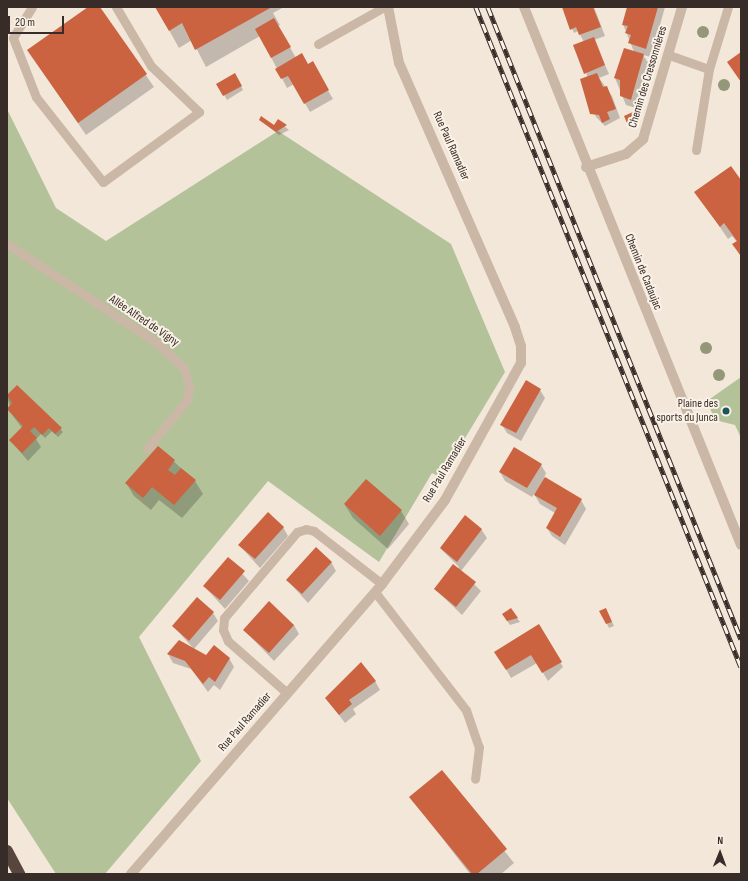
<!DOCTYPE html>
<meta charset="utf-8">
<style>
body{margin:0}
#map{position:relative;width:748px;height:881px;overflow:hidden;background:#f3e7da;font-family:"Sofia Sans Condensed",sans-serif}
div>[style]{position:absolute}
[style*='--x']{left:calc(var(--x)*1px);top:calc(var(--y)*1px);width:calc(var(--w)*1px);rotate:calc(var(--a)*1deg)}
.green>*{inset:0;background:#b4c29a}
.shadow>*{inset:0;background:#0003}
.building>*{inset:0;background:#cb6340}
.service>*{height:9px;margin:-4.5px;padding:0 4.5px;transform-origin:4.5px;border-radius:4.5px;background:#cbb7a6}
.minor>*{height:10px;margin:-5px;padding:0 5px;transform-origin:5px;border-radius:5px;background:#cbb7a6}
.motorway>*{height:12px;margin:-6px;padding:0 6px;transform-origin:6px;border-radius:6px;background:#58463e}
.rail>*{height:4.5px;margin-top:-2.25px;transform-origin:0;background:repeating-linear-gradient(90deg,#faf1e7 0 9px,#372c27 0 18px);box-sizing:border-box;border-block:1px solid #372c27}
.trees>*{width:12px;height:12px;margin:-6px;border-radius:50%;background:#949779}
.dots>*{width:11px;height:11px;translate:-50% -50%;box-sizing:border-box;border:2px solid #faf1e7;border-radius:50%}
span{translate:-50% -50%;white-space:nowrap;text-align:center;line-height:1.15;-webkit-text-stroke:4px #faf1e7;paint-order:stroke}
.street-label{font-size:12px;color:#372c27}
.poi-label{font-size:12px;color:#372c27}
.right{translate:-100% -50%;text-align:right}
.frame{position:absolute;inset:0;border:8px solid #372c27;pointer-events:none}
.north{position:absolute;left:700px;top:833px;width:40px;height:40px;-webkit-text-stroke:3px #faf1e7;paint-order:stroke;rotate:1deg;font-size:11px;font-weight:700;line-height:16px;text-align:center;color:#372c27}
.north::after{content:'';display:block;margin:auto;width:14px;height:18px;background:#372c27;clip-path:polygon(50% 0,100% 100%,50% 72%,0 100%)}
.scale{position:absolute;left:8px;top:16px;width:56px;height:18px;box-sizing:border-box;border:2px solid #372c27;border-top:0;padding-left:5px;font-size:12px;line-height:14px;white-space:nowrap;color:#372c27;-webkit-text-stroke:3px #faf1e7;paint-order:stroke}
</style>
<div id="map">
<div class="green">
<i style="clip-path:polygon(7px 109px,56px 208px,106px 241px,278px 131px,451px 244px,505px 372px,441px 478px,432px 473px,379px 562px,268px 481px,139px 637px,201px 761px,105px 874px,56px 874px,7px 798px)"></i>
<i style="clip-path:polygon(741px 377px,741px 438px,735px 425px,715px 420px,707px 401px)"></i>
</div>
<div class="shadow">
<i style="clip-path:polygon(90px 7px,99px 7px,154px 87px,86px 135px,28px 50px)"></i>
<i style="clip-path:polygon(156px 7px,284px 7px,273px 13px,280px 25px,278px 26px,296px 58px,308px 65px,312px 63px,333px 99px,310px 112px,294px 84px,287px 88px,260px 36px,206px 67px,192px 40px,179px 48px)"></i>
<i style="clip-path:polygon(563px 7px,594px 7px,605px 36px,594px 40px,609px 74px,599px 78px,612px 96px,620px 118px,605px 126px,596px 117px,581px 80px,587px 78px,584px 42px,578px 31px,574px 33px)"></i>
<i style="clip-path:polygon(630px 7px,665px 7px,651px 57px,643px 55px,649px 64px,636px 108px,626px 105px,615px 78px,634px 52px,623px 24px)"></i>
<i style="clip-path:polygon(235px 74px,243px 90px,227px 100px,218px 84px)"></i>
<i style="clip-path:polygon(625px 116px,635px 118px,637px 123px,630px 127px)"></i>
<i style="clip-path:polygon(260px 120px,275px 126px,278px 121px,289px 130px,279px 135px)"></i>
<i style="clip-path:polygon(741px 182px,741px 257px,734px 245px,737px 242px,732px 236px,728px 239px,696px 192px)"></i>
<i style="clip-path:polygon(17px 386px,63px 432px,58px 437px,52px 431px,45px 438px,41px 434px,36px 439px,41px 447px,28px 461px,10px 440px,22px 428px,7px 408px,10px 406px,7px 397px)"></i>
<i style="clip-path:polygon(540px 390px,545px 398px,521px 441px,507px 433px,502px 425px)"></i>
<i style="clip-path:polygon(158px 447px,195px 481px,203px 494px,182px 518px,159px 500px,151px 510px,134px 496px,126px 483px)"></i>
<i style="clip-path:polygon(541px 465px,546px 473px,544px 478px,581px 500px,586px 509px,565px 545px,552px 536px,547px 528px,555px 513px,540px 504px,534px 494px,532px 497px,505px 481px,500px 472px)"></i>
<i style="clip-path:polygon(345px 505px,401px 511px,409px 524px,388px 549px,353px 518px)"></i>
<i style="clip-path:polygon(283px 527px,288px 536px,260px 568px,239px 545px)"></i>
<i style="clip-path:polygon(481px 529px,487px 538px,461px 571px,481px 591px,462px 615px,435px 589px,459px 567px,441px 549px)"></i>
<i style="clip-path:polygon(228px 558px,249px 581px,225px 609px,204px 586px)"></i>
<i style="clip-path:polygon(331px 562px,336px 571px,308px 603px,287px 580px)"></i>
<i style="clip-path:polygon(510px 609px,517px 618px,520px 622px,510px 625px,505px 618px)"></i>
<i style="clip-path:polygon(601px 611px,608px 613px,614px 626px,609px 628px)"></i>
<i style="clip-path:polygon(213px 613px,218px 621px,194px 649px,173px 626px)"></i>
<i style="clip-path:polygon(294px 625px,299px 634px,274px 661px,244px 630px)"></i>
<i style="clip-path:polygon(539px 626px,563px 667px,548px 681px,537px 663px,511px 678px,503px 664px)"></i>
<i style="clip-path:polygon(168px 654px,229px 658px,234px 667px,220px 690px,214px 685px,208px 692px,191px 669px,173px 663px)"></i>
<i style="clip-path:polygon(375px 681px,380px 690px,353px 709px,356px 714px,345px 723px,326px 698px)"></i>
<i style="clip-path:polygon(442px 772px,514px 863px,501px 874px,470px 874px,411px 798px)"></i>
</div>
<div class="building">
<i style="clip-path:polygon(88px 7px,100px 7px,147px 74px,78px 123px,27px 50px)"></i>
<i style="clip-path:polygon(155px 7px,272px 7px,195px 50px,182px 23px,169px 31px)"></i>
<i style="clip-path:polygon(562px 7px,593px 7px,601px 27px,579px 35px,576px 27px,570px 30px)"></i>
<i style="clip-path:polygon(627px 7px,658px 7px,646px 49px,628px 43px,631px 35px,625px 33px,628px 26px,622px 25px)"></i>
<i style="clip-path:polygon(274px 18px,291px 47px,271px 58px,255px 29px)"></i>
<i style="clip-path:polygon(594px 37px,605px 65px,584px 74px,573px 45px)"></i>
<i style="clip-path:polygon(624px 48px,644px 54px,631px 100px,620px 96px,620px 80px,614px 78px)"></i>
<i style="clip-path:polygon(741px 52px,741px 82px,727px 62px)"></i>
<i style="clip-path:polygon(302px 53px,308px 64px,313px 61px,329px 90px,304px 104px,288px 76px,281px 79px,275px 69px)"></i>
<i style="clip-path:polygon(235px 73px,242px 86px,223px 96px,216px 84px)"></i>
<i style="clip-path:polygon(597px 73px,603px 87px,607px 86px,616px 109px,607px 112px,610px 119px,602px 123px,599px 115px,590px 114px,580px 79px)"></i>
<i style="clip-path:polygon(633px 112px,636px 119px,627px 123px,624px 116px)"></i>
<i style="clip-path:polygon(261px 116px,274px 125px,278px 119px,287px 125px,276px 132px,259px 120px)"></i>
<i style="clip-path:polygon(731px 166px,741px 180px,741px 256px,732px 244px,737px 241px,724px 223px,720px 227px,694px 192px)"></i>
<i style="clip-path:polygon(526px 380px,541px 389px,516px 433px,500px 425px)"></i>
<i style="clip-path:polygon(17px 385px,62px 428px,55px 434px,49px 428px,42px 435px,34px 427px,30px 431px,37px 438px,22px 453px,9px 440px,23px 426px,7px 409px,12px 403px,7px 395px)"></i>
<i style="clip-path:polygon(158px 446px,175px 460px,168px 470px,175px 475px,181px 468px,196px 480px,174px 505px,152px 487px,143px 498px,125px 483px)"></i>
<i style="clip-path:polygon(514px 447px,542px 464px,527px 488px,499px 472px)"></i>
<i style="clip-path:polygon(545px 477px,582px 499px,560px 537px,546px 528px,557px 508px,534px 495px)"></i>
<i style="clip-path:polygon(366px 479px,402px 510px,380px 536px,344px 504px)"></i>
<i style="clip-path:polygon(268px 512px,284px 527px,255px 559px,238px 545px)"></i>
<i style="clip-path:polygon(465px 515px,482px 529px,457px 562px,440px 548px)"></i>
<i style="clip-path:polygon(316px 547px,332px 562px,302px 594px,286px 580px)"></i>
<i style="clip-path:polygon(228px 557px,245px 571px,220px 600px,203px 586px)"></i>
<i style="clip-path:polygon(453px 564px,476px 582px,456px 607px,434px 589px)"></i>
<i style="clip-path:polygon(197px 597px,214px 612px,189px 641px,172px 626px)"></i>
<i style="clip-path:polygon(269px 601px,294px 625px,269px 653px,243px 630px)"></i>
<i style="clip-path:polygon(511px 608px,518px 618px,507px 621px,502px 614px)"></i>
<i style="clip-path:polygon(606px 608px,612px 622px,606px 624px,599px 611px)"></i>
<i style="clip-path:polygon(539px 624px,562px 662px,542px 673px,531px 655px,506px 670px,494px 652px)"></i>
<i style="clip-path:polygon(179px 640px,206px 655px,214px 645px,230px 658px,215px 682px,209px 677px,203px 684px,185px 661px,167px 654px)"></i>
<i style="clip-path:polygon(361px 662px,376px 681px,349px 700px,352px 704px,339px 715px,325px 698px)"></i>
<i style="clip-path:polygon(442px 770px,507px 849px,477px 874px,472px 874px,409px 797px)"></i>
</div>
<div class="service">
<i style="--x:32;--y:7;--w:36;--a:122"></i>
<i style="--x:13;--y:38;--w:63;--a:68.7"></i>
<i style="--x:36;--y:97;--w:108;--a:51.8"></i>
<i style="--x:103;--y:182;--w:119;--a:-36.1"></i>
<i style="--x:199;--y:112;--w:66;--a:-136.2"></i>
<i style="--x:151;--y:66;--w:69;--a:-120.7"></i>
<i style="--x:318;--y:44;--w:76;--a:-29.3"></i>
<i style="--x:669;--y:55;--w:42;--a:19.3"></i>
<i style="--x:696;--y:150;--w:82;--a:-80.9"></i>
<i style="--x:709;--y:69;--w:65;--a:-73"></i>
<i style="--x:7;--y:244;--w:180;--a:33.4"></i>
<i style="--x:157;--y:343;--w:37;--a:43"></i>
<i style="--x:184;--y:368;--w:19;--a:74"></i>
<i style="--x:189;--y:386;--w:14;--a:98"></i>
<i style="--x:187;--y:400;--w:63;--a:129.2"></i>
<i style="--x:375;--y:592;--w:149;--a:52.4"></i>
<i style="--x:466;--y:710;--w:39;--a:71"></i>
<i style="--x:479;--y:747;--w:32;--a:97"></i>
<i style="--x:287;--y:693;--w:79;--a:-138.6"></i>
<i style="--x:228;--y:641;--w:12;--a:-114"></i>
<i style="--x:223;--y:630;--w:12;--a:-85"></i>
<i style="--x:224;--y:618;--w:113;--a:-49.7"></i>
<i style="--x:297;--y:532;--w:9;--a:-18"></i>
<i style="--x:306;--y:529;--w:8;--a:14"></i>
<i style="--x:314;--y:531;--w:86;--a:37.9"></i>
</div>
<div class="minor">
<i style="--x:524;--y:7;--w:580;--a:68.03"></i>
<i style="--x:586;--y:167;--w:42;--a:-18"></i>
<i style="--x:626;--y:154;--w:23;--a:-41"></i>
<i style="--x:643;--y:139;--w:138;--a:-73.5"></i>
<i style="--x:131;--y:874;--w:384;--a:-49.1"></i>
<i style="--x:382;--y:584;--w:105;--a:-53.1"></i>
<i style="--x:445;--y:500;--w:157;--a:-61"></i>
<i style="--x:521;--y:363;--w:17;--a:-90"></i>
<i style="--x:521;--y:346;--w:20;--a:-108"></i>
<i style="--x:515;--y:327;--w:288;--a:-113.7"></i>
<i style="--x:399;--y:63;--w:57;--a:-101.1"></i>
</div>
<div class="motorway">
<i style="--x:7;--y:851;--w:26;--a:62"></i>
</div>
<div class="rail">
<i style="--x:476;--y:7;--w:711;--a:68.12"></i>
<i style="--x:488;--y:7;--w:681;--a:68.18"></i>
</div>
<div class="trees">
<i style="left:703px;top:32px"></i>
<i style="left:724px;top:85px"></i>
<i style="left:706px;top:348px"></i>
<i style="left:719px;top:375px"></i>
</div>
<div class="dots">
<i style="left:726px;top:411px;background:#1b555a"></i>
</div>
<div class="street-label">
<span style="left:648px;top:77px;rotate:-73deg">Chemin des Cressonnières</span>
<span style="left:451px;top:146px;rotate:66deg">Rue Paul Ramadier</span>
<span style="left:643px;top:272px;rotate:68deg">Chemin de Cadaujac</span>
<span style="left:144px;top:321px;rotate:34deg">Allée Alfred de Vigny</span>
<span style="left:445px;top:470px;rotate:-59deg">Rue Paul Ramadier</span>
<span style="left:245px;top:722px;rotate:-49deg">Rue Paul Ramadier</span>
</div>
<div class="poi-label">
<span class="right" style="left:718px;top:411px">Plaine des<br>sports du Junca</span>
</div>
<div class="frame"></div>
<div class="north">N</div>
<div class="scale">20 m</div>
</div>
